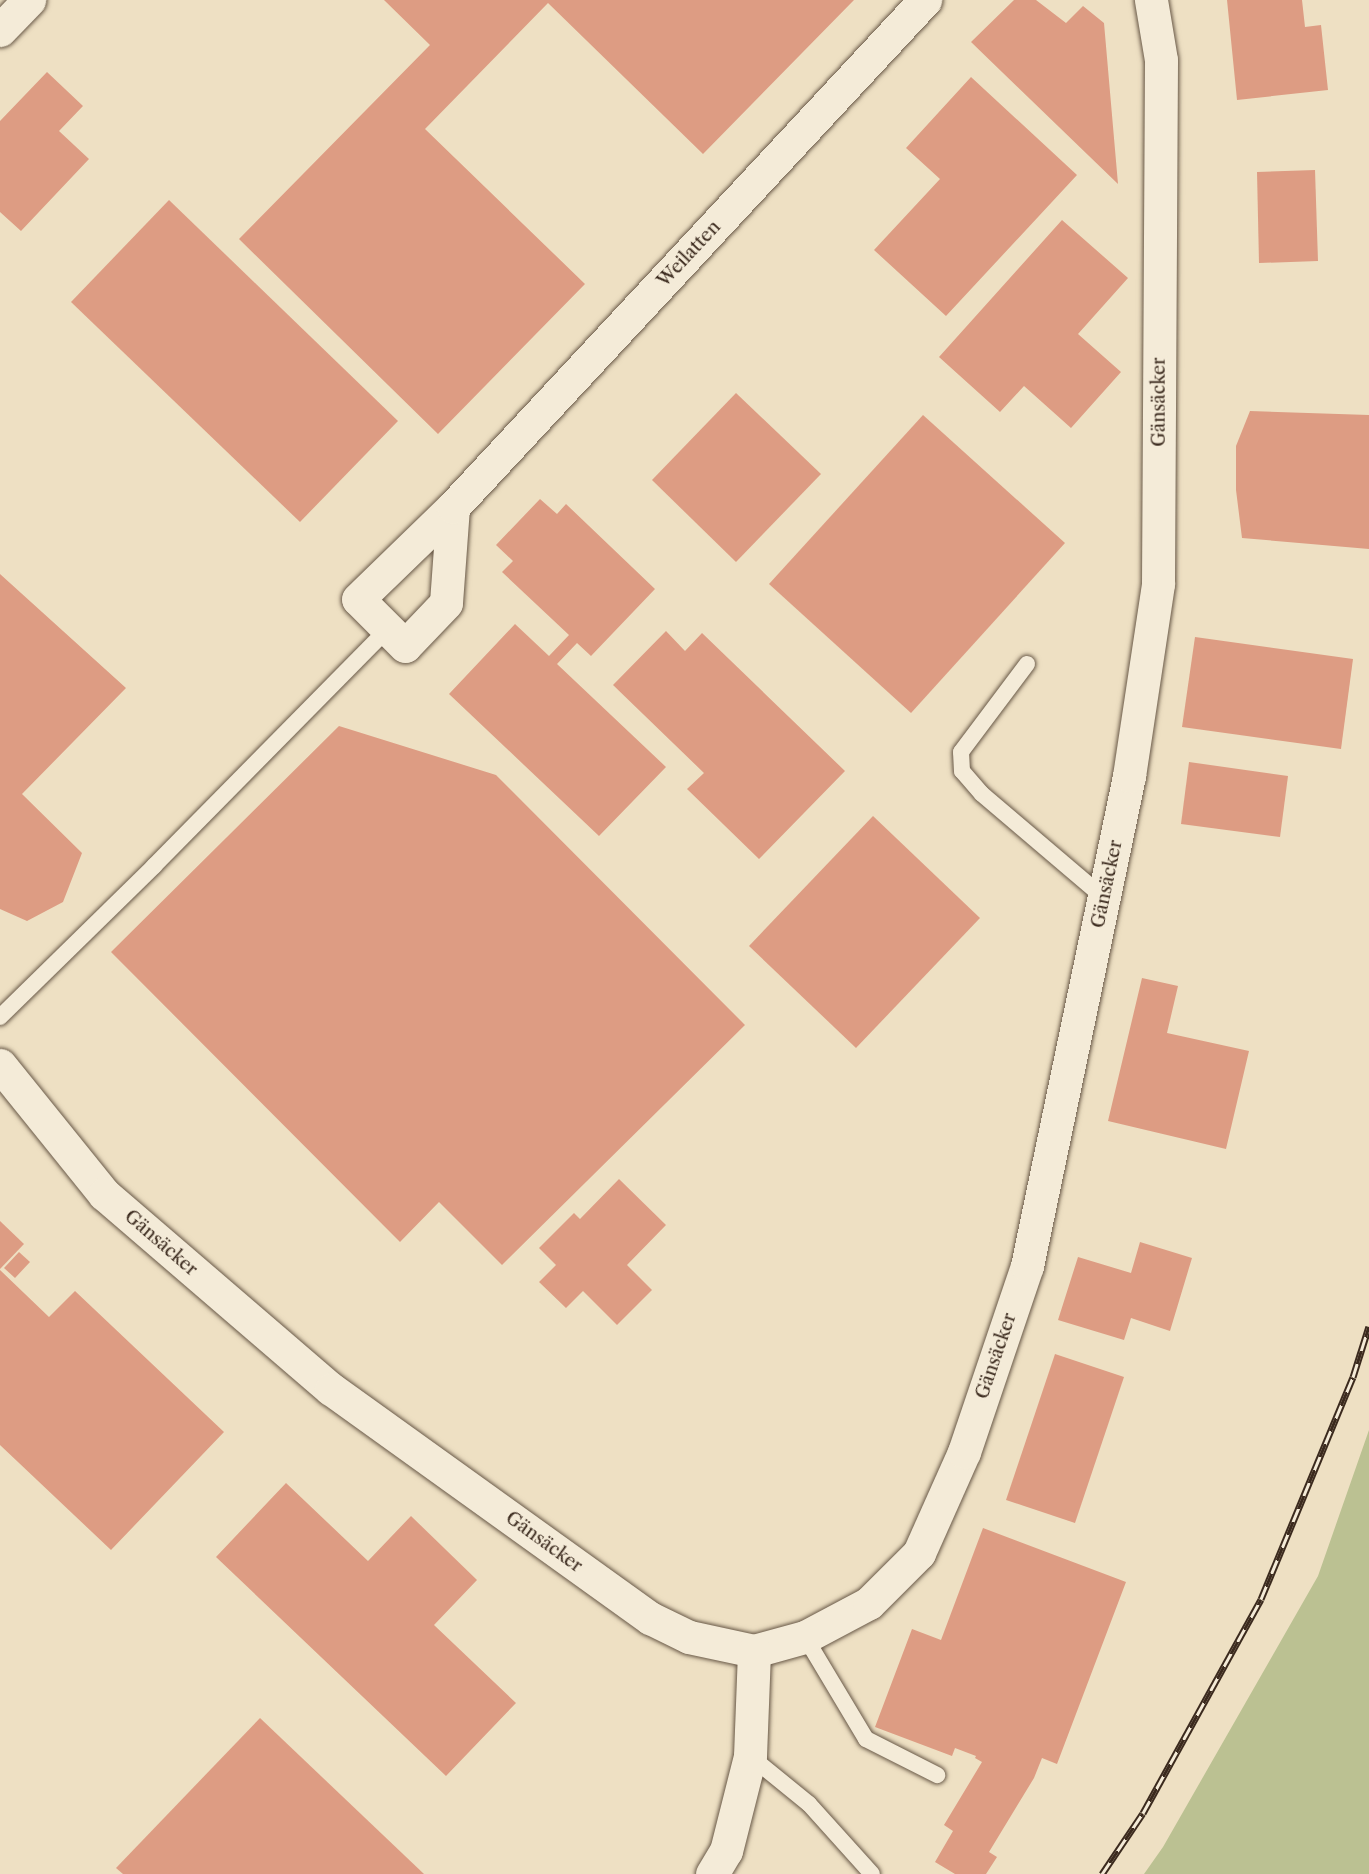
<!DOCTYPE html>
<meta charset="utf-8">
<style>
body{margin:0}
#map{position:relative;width:1369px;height:1874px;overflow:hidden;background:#eee0c3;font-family:"Libre Caslon Text",serif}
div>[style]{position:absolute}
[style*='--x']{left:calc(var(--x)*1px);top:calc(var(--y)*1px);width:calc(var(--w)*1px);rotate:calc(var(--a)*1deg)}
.green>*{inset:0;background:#bbc192}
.building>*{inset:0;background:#dd9c83}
.roads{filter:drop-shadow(0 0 2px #685847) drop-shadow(0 0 2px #685847)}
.lane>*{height:16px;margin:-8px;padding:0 8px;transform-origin:8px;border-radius:8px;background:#f4ebd8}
.street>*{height:33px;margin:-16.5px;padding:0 16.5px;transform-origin:16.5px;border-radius:16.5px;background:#f4ebd8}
.rail>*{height:7px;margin-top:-3.5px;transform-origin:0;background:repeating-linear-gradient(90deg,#f4ebd8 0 14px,#3b2a1e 0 28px);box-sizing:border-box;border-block:2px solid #3b2a1e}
span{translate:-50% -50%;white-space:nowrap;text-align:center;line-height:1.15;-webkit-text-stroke:4.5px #f4ebd8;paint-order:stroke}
.street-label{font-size:18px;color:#3b2a1e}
</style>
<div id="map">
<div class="green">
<i style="clip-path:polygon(1369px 1430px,1369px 1874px,1144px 1874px,1163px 1847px,1318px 1576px)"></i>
</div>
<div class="building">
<i style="clip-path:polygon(384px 0,854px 0,703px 154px,548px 3px,425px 129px,585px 284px,438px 434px,239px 239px,430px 45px)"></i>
<i style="clip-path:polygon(1014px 0,1036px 0,1066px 23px,1083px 6px,1104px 23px,1118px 184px,971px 42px)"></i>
<i style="clip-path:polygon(1227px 0,1302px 0,1305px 27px,1321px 25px,1328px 90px,1237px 100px)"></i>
<i style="clip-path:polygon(47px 72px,83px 106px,59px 131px,89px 159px,21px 231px,0 212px,0 121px)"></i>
<i style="clip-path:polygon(971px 77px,1077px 175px,946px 316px,874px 250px,940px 179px,906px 148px)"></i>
<i style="clip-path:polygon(1315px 170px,1318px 261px,1259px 263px,1257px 172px)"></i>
<i style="clip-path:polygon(169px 200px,398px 421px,300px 522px,71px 302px)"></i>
<i style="clip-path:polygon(1062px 220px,1128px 278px,1078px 334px,1121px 372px,1071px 428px,1024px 386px,1000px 412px,939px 357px)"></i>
<i style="clip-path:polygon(736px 393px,821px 474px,736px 562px,652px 480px)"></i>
<i style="clip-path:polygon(1250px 411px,1369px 415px,1369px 549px,1242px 538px,1236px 490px,1236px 446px)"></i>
<i style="clip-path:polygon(923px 415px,1065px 543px,911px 713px,769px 584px)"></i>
<i style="clip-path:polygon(540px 499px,557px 514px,566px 504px,655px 589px,591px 656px,577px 643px,557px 664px,666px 767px,599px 836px,449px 694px,515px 624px,549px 656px,569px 635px,502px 572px,513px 561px,496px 545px)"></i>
<i style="clip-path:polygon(0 574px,126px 688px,22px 794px,82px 853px,63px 902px,27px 921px,0 909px)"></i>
<i style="clip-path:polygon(666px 631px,685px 651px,702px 633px,845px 771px,759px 859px,687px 789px,704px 773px,613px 685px)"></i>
<i style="clip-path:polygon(1195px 637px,1353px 659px,1341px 749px,1182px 727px)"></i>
<i style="clip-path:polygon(339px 726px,496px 775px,745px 1025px,502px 1265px,439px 1202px,400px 1242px,111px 952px)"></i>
<i style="clip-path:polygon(1189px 762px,1288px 776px,1280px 837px,1181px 824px)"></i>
<i style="clip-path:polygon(873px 816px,980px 918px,856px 1048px,749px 946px)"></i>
<i style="clip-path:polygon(1142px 978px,1178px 986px,1167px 1033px,1249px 1051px,1226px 1149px,1108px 1121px)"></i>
<i style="clip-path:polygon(619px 1179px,666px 1225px,627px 1265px,652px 1290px,617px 1325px,583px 1291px,566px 1308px,539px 1282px,556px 1265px,539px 1248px,574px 1213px,580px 1219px)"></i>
<i style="clip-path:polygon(0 1221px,24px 1244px,0 1269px)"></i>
<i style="clip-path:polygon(1140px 1242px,1192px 1258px,1170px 1331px,1131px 1318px,1124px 1340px,1058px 1320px,1078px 1257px,1131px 1273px)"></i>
<i style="clip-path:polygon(19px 1252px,30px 1262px,15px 1278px,4px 1268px)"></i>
<i style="clip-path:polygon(0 1270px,49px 1317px,75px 1291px,224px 1432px,111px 1550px,0 1445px)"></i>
<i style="clip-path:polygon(1055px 1354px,1124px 1377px,1075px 1523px,1006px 1500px)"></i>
<i style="clip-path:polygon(286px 1483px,368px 1561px,411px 1516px,477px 1580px,434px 1625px,516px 1703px,446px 1776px,216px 1557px)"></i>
<i style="clip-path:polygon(983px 1528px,1126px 1582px,1057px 1764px,1042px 1758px,1034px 1778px,989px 1852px,997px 1857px,986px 1874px,955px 1874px,935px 1862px,953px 1831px,944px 1825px,982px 1762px,975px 1758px,976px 1756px,955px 1748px,952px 1756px,875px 1727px,912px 1629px,941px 1640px)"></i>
<i style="clip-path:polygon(260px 1718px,424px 1874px,123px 1874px,116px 1868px)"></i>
</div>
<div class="roads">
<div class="lane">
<i style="--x:1027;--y:664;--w:110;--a:126.9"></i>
<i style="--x:961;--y:752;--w:19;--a:87"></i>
<i style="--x:962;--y:771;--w:30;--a:49"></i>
<i style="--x:982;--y:794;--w:160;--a:40.4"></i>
<i style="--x:0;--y:1017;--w:216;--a:-44.4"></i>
<i style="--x:154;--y:866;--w:333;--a:-45.4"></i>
<i style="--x:805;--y:1637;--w:119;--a:59.1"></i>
<i style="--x:866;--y:1739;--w:80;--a:26.9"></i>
<i style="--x:750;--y:1756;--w:76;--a:39.1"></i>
<i style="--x:809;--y:1804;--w:94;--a:48"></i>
</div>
<div class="street">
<i style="--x:0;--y:30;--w:42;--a:-46"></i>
<i style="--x:453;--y:507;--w:96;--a:94.2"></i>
<i style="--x:446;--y:603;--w:59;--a:133.6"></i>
<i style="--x:405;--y:646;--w:66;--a:-135"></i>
<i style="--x:358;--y:599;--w:132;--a:-44.1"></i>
<i style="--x:453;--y:507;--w:693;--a:-47.05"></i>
<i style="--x:0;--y:1065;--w:166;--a:51.1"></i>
<i style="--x:104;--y:1194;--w:299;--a:40.7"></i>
<i style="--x:331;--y:1389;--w:393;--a:35.7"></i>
<i style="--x:650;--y:1618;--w:43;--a:26"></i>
<i style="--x:689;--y:1637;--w:66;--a:12.2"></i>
<i style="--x:754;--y:1651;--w:53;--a:-15.4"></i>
<i style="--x:805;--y:1637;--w:72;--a:-28"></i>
<i style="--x:869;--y:1603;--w:71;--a:-45"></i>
<i style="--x:919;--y:1553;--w:111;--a:-66"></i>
<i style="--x:964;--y:1452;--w:196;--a:-71.3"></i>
<i style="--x:1027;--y:1266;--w:501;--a:-78.24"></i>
<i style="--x:1129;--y:776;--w:194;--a:-81.4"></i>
<i style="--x:1158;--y:584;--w:524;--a:-89.67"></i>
<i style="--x:1161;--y:60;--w:61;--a:-99.5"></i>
<i style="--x:712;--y:1874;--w:27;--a:-59"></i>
<i style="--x:726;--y:1851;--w:98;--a:-75.8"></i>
<i style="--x:750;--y:1756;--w:105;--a:-87.8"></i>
</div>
</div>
<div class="rail">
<i style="--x:1102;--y:1874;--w:73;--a:-56.1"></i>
<i style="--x:1143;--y:1813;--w:244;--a:-61.1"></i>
<i style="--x:1261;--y:1599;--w:240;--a:-67.5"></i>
<i style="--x:1353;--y:1377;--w:53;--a:-72.6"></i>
</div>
<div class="street-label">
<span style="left:689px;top:254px;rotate:-47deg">Weilatten</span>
<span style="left:1159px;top:402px;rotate:-90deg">Gänsäcker</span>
<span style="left:1107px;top:884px;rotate:-78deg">Gänsäcker</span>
<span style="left:161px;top:1243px;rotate:41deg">Gänsäcker</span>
<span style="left:996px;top:1356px;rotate:-71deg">Gänsäcker</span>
<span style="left:544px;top:1542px;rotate:36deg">Gänsäcker</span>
</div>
</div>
